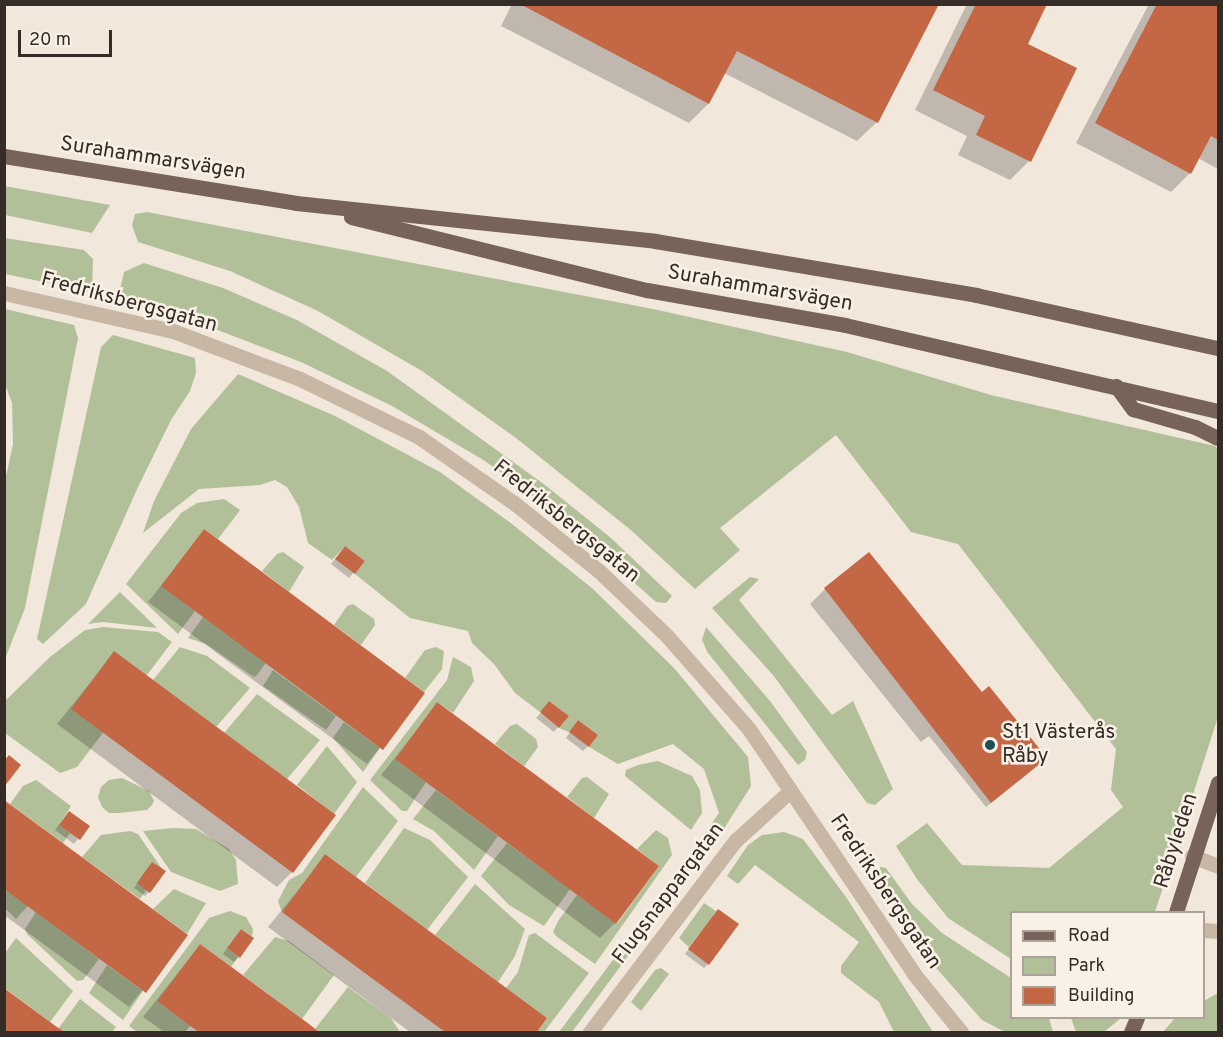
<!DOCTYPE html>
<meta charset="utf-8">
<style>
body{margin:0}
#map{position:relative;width:1223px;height:1037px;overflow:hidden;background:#f1e7da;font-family:Overpass,sans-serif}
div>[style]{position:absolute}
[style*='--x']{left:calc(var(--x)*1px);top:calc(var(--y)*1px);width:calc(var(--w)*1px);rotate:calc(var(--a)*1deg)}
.green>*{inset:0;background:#b2c09a}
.shadow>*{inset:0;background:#0003}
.building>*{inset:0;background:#c46744}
.minor>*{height:15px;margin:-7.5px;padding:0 7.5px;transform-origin:7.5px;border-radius:7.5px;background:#c9b7a6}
.major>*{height:15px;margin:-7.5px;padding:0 7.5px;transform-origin:7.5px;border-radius:7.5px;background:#776358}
.dots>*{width:16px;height:16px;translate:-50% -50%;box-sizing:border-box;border:3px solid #f9f1e6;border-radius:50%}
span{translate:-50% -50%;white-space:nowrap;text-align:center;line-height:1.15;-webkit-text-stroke:5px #f9f1e6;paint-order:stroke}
.street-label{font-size:21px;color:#352c27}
.poi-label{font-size:21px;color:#352c27}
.left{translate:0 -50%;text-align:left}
.frame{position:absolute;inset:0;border:6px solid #352c27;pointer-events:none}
.legend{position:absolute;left:1010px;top:911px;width:195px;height:108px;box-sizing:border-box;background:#f9f1e6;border:2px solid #aba29a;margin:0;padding:8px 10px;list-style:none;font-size:18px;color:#352c27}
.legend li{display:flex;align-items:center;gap:12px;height:30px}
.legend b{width:30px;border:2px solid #aba29a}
.scale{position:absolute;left:18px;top:30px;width:94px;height:27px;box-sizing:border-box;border:3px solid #352c27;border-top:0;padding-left:8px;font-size:18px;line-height:21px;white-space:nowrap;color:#352c27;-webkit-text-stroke:4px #f9f1e6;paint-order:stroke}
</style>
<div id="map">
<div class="green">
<i style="clip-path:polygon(4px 186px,38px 192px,110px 205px,92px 233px,5px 215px)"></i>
<i style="clip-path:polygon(147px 212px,653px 309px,847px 352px,991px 395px,1215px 446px,1218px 449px,1218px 717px,1155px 912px,1012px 912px,1011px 959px,948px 918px,917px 879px,896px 846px,927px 823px,962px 865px,1049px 868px,1123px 807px,1111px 790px,1116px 749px,958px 544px,911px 532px,836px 435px,720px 528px,740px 550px,695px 589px,632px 531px,516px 438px,422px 371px,318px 311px,230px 271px,138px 242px,132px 225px,135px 214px)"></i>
<i style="clip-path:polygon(4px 238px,84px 250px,93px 259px,92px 292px,5px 274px)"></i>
<i style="clip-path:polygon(144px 263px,223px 288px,297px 320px,387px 371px,545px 485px,611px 538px,672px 596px,666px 603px,656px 602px,556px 513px,485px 461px,392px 406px,301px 362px,215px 329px,118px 299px,124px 272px)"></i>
<i style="clip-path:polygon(5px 309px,74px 325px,78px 338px,25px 608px,5px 659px,4px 486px,13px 444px,12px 403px,5px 384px)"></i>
<i style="clip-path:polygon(113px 335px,195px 358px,196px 373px,190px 391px,171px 420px,138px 487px,86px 604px,43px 644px,37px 639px,101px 347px)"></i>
<i style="clip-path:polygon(238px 374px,335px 416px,440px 472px,512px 524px,593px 589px,674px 668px,748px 757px,751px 786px,720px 835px,711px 838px,705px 833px,719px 813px,704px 769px,673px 744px,618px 764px,589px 747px,598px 735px,578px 720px,569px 732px,559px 728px,569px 716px,549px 701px,540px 712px,515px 693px,494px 664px,472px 643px,468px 631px,410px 618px,355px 574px,365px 561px,345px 546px,332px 560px,308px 543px,299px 507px,287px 487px,275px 480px,260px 485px,199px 489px,143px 533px,154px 501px,191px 429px)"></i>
<i style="clip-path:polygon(224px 499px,240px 510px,238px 513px,218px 539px,204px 529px,162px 586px,195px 611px,178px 634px,126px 584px,181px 513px,197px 503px)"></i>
<i style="clip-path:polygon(283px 552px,304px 567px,289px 592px,262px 571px,277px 554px)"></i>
<i style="clip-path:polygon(750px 577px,759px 579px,739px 600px,832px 715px,853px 701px,893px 789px,875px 805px,867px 803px,773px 675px,712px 608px)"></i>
<i style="clip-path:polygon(120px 592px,157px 628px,103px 622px,88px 624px)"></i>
<i style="clip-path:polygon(353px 604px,374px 619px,375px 625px,361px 645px,334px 625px,347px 606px)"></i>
<i style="clip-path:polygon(203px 617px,266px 663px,257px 675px,254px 677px,206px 644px,188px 638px)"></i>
<i style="clip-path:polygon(103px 627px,158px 632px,172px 642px,77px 767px,60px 773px,5px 733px,4px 702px,50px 657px,85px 630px)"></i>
<i style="clip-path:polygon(706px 627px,770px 701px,807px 752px,805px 760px,798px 765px,708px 653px,702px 640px)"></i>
<i style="clip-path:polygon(180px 647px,207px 656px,250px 688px,216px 727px,153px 680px)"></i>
<i style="clip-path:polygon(436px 647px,444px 651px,442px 669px,424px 692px,405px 678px,425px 650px)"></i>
<i style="clip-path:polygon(453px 657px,471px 667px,474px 681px,453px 713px,437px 702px,395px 759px,426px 782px,407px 811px,402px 811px,370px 780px,447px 680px)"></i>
<i style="clip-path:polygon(273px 670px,336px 716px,326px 730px,263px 686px)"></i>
<i style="clip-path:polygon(257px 694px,320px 740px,287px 779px,224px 733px)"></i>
<i style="clip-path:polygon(344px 722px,380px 748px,363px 772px,333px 738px)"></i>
<i style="clip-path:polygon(517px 724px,536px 739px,538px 747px,524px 766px,495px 744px,510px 726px)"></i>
<i style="clip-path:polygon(327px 746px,357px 782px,334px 814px,297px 785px)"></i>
<i style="clip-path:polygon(658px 761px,692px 776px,700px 790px,702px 813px,691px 830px,625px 776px,626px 770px,638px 765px)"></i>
<i style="clip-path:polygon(587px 777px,609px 794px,594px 818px,567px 797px,582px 778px)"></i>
<i style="clip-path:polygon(122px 778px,149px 791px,154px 801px,152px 805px,147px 810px,119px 813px,109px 813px,102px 807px,98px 797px,101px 787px,109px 780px)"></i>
<i style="clip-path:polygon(36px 780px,71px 806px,59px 825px,70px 833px,63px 843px,10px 804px,23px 786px)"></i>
<i style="clip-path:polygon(363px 787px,398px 821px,356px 877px,325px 854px,282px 912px,278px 901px,289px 880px,302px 873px)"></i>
<i style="clip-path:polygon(436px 790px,498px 836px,474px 870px,434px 831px,413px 819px)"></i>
<i style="clip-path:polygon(173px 828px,196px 829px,229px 849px,236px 860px,238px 884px,220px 891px,171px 872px,143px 831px)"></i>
<i style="clip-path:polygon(404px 828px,430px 840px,468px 877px,427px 930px,365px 883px)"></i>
<i style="clip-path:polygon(656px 830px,668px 838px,672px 855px,595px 964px,557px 937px,553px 932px,558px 921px,577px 895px,617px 924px,659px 866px,637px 849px)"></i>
<i style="clip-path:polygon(130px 831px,138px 834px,162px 869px,152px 862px,146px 890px,140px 899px,82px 857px,101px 835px)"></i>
<i style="clip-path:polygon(784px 832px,803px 839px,846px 897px,933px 1032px,894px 1032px,879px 1002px,841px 973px,841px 966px,859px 942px,755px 865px,738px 884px,727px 876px,748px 845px,762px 835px)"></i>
<i style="clip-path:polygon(507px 843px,570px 889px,544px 926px,509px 905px,481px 876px)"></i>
<i style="clip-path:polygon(685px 864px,687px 876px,572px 1032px,559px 1032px)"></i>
<i style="clip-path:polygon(880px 867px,886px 868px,912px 904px,942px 933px,1011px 978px,1012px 1018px,1049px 1018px,1053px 1032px,1005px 1032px,982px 1020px,923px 953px,879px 883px)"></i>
<i style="clip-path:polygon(475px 884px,525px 929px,515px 956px,498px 982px,435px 935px)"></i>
<i style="clip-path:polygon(4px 889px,28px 906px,16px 919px,5px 908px)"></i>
<i style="clip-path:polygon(174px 889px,206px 903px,187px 934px,153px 909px)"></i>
<i style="clip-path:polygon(704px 903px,716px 911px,689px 947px,679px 938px)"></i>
<i style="clip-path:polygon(230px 911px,246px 917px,253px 929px,252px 936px,241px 929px,227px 948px,238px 957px,231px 967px,200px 944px,157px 1001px,190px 1026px,185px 1032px,137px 1032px,129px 1026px,209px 918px)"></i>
<i style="clip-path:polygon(36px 912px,99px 959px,83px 980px,77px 981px,27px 934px,25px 929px)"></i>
<i style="clip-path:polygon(535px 933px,589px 973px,544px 1032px,537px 1032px,547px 1018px,506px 988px,518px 972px,529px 935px)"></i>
<i style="clip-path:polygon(275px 937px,289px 941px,334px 975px,302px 1019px,243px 975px)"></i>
<i style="clip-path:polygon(16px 938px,73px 991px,50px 1022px,5px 988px,5px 953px)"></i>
<i style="clip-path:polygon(107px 965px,143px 991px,123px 1020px,89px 993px)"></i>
<i style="clip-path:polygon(661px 968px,669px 974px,641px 1011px,631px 1002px,655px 970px)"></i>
<i style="clip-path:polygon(348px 987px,391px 1018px,400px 1032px,319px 1032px,315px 1029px)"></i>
<i style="clip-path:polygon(1218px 993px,1218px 1032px,1163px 1032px,1175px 1018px,1204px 1018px,1204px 1001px)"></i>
<i style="clip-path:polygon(80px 999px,116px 1027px,112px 1032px,64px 1032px,58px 1029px)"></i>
<i style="clip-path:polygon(1071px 1018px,1121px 1018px,1104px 1032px,1076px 1032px)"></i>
</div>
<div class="shadow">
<i style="clip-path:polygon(512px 4px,937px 4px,877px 122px,857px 141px,724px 73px,708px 104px,689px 123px,501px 26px)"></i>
<i style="clip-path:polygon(967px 4px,1046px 4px,1026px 44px,1029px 161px,1010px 180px,958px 155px,967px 136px,915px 110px)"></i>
<i style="clip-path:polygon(1149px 4px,1218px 4px,1218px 169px,1198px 158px,1190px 173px,1171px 192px,1076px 143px)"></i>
<i style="clip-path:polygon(204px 531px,423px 693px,367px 764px,148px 602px)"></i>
<i style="clip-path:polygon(341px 552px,363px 561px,349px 578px,331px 564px)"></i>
<i style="clip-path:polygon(825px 589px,1041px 763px,986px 807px,929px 736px,921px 742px,810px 604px)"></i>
<i style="clip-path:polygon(114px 653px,292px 872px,277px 887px,57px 724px)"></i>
<i style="clip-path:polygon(438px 704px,615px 923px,600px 938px,381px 775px)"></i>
<i style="clip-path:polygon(545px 708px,558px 727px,554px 732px,536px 718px)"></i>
<i style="clip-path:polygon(573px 727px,588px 746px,583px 751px,566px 738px)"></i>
<i style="clip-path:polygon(4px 802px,186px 935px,129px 1007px,4px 915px)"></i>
<i style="clip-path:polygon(65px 817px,88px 826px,74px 844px,55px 830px)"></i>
<i style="clip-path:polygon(326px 856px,545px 1019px,535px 1032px,410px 1032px,268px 927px)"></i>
<i style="clip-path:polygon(148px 868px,149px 892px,145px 896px,134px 888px)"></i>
<i style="clip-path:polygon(713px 915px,708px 964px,704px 968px,685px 954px)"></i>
<i style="clip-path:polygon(237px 935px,239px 957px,234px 962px,223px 954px)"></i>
<i style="clip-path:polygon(200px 945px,317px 1032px,164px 1032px,143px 1017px)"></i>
<i style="clip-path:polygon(4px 990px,61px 1032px,4px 1032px)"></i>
</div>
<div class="building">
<i style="clip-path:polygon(520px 4px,939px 4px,878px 123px,737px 51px,709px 104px)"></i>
<i style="clip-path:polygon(976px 4px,1047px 4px,1028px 44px,1077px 68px,1031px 162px,976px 135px,985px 116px,933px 90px)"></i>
<i style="clip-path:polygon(1157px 4px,1218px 4px,1218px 140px,1211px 136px,1191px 174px,1095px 123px)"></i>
<i style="clip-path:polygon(204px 529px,425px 693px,383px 750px,161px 586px)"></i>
<i style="clip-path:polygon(345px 546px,365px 561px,355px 574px,335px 559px)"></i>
<i style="clip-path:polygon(869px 552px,982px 692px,989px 686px,1047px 758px,991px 803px,824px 588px)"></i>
<i style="clip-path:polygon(114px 651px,336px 815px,293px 873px,71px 709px)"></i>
<i style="clip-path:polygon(549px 701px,569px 716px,559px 728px,540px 712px)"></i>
<i style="clip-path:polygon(437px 702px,659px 866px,616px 924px,395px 759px)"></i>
<i style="clip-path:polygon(578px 720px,598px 735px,589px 747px,569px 732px)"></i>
<i style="clip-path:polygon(9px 755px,21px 765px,4px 787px,4px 761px)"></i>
<i style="clip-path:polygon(4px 800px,188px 935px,146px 993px,4px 889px)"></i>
<i style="clip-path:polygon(69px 811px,90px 826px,80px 840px,59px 825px)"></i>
<i style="clip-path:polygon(325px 854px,547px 1018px,537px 1032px,445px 1032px,282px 912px)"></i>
<i style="clip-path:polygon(152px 862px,166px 871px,150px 893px,137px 883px)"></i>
<i style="clip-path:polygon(718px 909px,739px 924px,709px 965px,688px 949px)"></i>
<i style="clip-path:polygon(241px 929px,254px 938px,240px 958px,227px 948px)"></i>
<i style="clip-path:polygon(200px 944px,309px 1024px,319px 1032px,199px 1032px,190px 1026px,157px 1001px)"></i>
<i style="clip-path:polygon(4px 988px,50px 1022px,64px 1032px,4px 1032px)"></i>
</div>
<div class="minor">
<i style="--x:4;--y:293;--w:173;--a:12.7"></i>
<i style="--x:173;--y:331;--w:136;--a:20.7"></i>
<i style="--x:300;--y:379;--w:132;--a:26"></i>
<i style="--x:419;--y:437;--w:116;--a:34.8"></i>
<i style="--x:514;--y:503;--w:109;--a:38.7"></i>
<i style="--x:599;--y:571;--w:94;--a:43.7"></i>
<i style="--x:667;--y:636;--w:124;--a:48.6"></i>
<i style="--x:749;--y:729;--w:295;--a:56"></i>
<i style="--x:914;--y:974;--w:75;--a:51"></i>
<i style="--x:1192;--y:856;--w:28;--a:21"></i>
<i style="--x:1204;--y:930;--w:14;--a:4"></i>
<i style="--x:590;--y:1032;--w:241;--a:-52.8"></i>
<i style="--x:736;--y:840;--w:73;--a:-42.2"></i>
</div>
<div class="major">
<i style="--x:4;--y:156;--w:296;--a:9.1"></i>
<i style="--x:296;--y:203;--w:361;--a:6"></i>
<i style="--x:655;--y:241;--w:326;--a:9.5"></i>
<i style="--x:976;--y:295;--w:248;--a:12.4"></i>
<i style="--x:351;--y:217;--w:305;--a:13.9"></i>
<i style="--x:647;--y:290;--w:201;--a:10"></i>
<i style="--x:845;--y:325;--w:383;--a:13"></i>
<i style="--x:1116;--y:386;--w:29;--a:54"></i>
<i style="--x:1133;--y:409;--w:65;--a:16.2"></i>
<i style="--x:1195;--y:427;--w:25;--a:26"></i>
<i style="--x:1176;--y:912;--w:136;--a:-72"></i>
<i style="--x:1131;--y:1032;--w:15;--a:-67"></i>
</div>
<div class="dots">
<i style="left:990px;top:745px;background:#1d5055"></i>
</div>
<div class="street-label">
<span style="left:153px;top:159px;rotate:9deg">Surahammarsvägen</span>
<span style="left:760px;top:289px;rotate:10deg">Surahammarsvägen</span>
<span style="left:129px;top:303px;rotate:15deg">Fredriksbergsgatan</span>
<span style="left:566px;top:522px;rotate:39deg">Fredriksbergsgatan</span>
<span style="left:1177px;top:841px;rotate:-72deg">Råbyleden</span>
<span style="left:885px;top:892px;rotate:56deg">Fredriksbergsgatan</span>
<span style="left:669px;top:894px;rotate:-53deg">Flugsnappargatan</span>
</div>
<div class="poi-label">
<span class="left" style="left:1002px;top:745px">St1 Västerås<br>Råby</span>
</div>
<div class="frame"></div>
<ul class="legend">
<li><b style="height:8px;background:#776358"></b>Road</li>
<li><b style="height:16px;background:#b2c09a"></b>Park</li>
<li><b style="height:16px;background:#c46744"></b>Building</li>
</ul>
<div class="scale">20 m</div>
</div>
